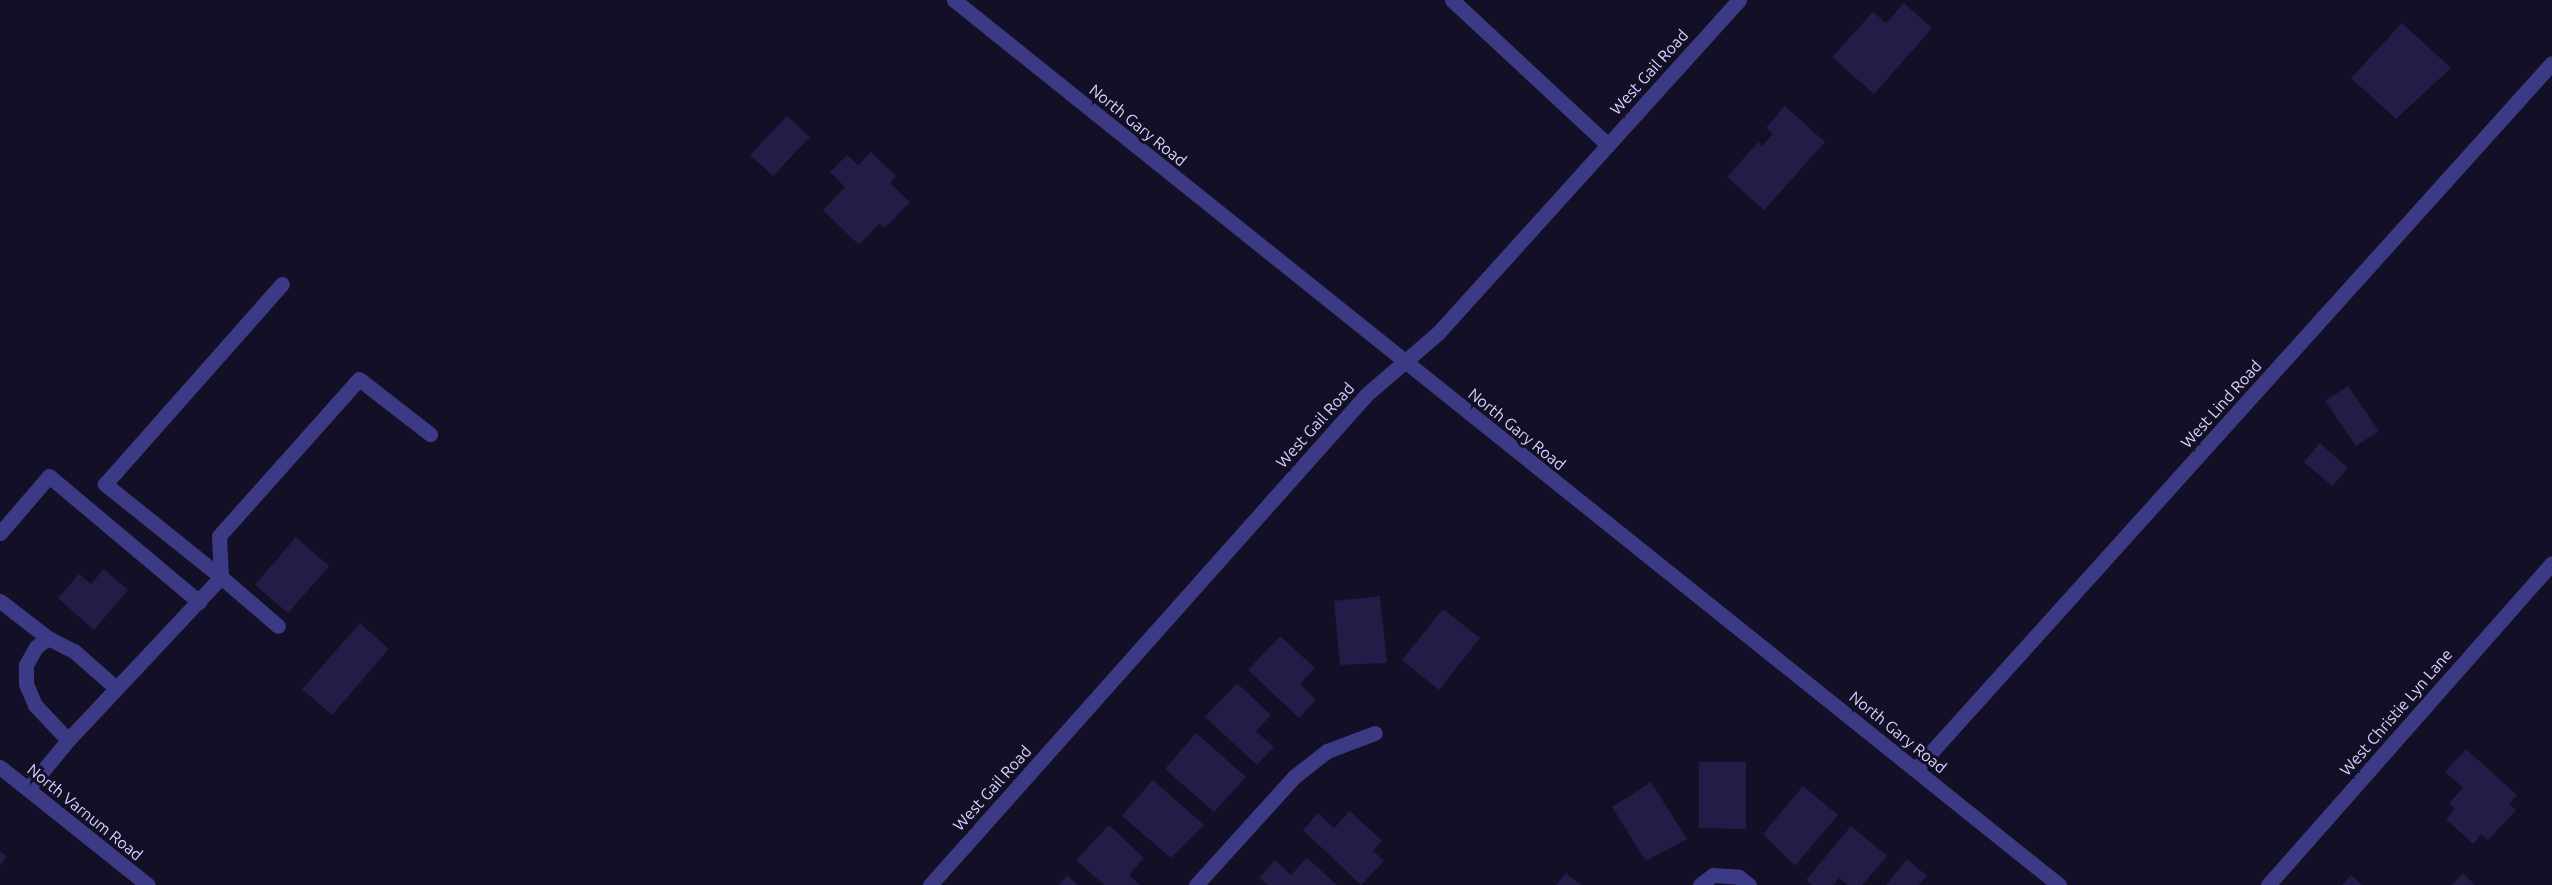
<!DOCTYPE html>
<style>
body{margin:0}
#map{position:relative;width:2552px;height:885px;overflow:hidden;background:#130f26;font-family:Ubuntu,sans-serif}
div>[style]{position:absolute}
[style*='--x']{left:calc(var(--x)*1px);top:calc(var(--y)*1px);width:calc(var(--w)*1px);rotate:calc(var(--a)*1deg)}
.building>*{inset:0;background:#241b47}
.minor>*{height:15px;margin:-7.5px;padding:0 7.5px;transform-origin:7.5px;border-radius:7.5px;background:#3d3a85}
span{translate:-50% -50%;white-space:nowrap;text-align:center;line-height:1.15;-webkit-text-stroke:6px #130f26;paint-order:stroke}
.street-label{font-size:16px;color:#d9d4ff}
</style>
<div id="map">
<div class="building">
<i style="clip-path:polygon(1904px 3px,1932px 28px,1874px 94px,1832px 57px,1873px 12px,1886px 23px)"></i>
<i style="clip-path:polygon(2402px 23px,2451px 68px,2396px 119px,2351px 78px)"></i>
<i style="clip-path:polygon(1785px 106px,1825px 142px,1764px 210px,1727px 177px,1758px 142px,1762px 146px,1773px 134px,1766px 128px)"></i>
<i style="clip-path:polygon(787px 116px,810px 137px,773px 176px,750px 155px)"></i>
<i style="clip-path:polygon(871px 152px,896px 176px,890px 183px,910px 202px,885px 228px,879px 224px,859px 245px,823px 210px,845px 187px,830px 172px,847px 155px,858px 165px)"></i>
<i style="clip-path:polygon(2348px 386px,2379px 431px,2356px 446px,2325px 401px)"></i>
<i style="clip-path:polygon(2320px 443px,2348px 468px,2332px 486px,2304px 462px)"></i>
<i style="clip-path:polygon(296px 537px,329px 566px,288px 613px,255px 585px)"></i>
<i style="clip-path:polygon(104px 569px,128px 590px,94px 630px,58px 598px,79px 574px,91px 584px)"></i>
<i style="clip-path:polygon(1380px 596px,1387px 663px,1340px 665px,1334px 601px)"></i>
<i style="clip-path:polygon(1443px 609px,1480px 638px,1439px 690px,1402px 660px)"></i>
<i style="clip-path:polygon(360px 623px,389px 649px,332px 715px,302px 689px)"></i>
<i style="clip-path:polygon(1280px 636px,1315px 668px,1300px 684px,1316px 700px,1299px 718px,1248px 670px)"></i>
<i style="clip-path:polygon(1237px 683px,1271px 715px,1256px 731px,1274px 747px,1257px 765px,1205px 717px)"></i>
<i style="clip-path:polygon(1196px 733px,1246px 777px,1214px 812px,1165px 769px)"></i>
<i style="clip-path:polygon(2466px 749px,2517px 795px,2509px 804px,2516px 810px,2488px 840px,2481px 834px,2473px 844px,2446px 819px,2455px 809px,2449px 803px,2463px 788px,2445px 772px)"></i>
<i style="clip-path:polygon(1699px 762px,1746px 762px,1746px 829px,1699px 828px)"></i>
<i style="clip-path:polygon(1153px 780px,1204px 825px,1171px 858px,1122px 816px)"></i>
<i style="clip-path:polygon(1651px 782px,1687px 839px,1646px 861px,1612px 807px)"></i>
<i style="clip-path:polygon(1803px 786px,1838px 815px,1795px 866px,1763px 834px)"></i>
<i style="clip-path:polygon(1350px 811px,1382px 841px,1373px 851px,1384px 861px,1361px 885px,1303px 830px,1318px 813px,1334px 828px)"></i>
<i style="clip-path:polygon(1109px 825px,1144px 858px,1129px 875px,1140px 885px,1104px 885px,1076px 860px)"></i>
<i style="clip-path:polygon(1851px 826px,1887px 856px,1862px 885px,1848px 885px,1839px 878px,1833px 885px,1812px 885px,1806px 880px)"></i>
<i style="clip-path:polygon(0 851px,7px 857px,0 866px)"></i>
<i style="clip-path:polygon(1307px 858px,1337px 885px,1268px 885px,1259px 878px,1275px 860px,1291px 875px)"></i>
<i style="clip-path:polygon(1907px 859px,1927px 876px,1919px 885px,1886px 885px)"></i>
<i style="clip-path:polygon(1566px 873px,1581px 885px,1556px 885px)"></i>
<i style="clip-path:polygon(2463px 873px,2475px 885px,2452px 885px)"></i>
<i style="clip-path:polygon(1067px 875px,1078px 885px,1059px 885px)"></i>
<i style="clip-path:polygon(2351px 875px,2362px 885px,2342px 885px)"></i>
</div>
<div class="minor">
<i style="--x:954;--y:0;--w:1416;--a:38.69"></i>
<i style="--x:1452;--y:0;--w:213;--a:42.9"></i>
<i style="--x:0;--y:533;--w:75;--a:-49.3"></i>
<i style="--x:49;--y:476;--w:196;--a:40"></i>
<i style="--x:221;--y:577;--w:149;--a:-141.3"></i>
<i style="--x:105;--y:484;--w:267;--a:-48.5"></i>
<i style="--x:221;--y:577;--w:41;--a:-92.8"></i>
<i style="--x:219;--y:536;--w:210;--a:-48.3"></i>
<i style="--x:359;--y:379;--w:90;--a:37.8"></i>
<i style="--x:0;--y:601;--w:61;--a:37.6"></i>
<i style="--x:68;--y:740;--w:48;--a:-133.3"></i>
<i style="--x:35;--y:705;--w:23;--a:-113"></i>
<i style="--x:26;--y:684;--w:19;--a:-90"></i>
<i style="--x:26;--y:665;--w:21;--a:-61"></i>
<i style="--x:36;--y:647;--w:15;--a:-37"></i>
<i style="--x:48;--y:638;--w:29;--a:27"></i>
<i style="--x:74;--y:651;--w:56;--a:41.4"></i>
<i style="--x:0;--y:767;--w:189;--a:38.6"></i>
<i style="--x:1916;--y:769;--w:950;--a:-47.99"></i>
<i style="--x:28;--y:789;--w:63;--a:-50.8"></i>
<i style="--x:68;--y:740;--w:224;--a:-46.8"></i>
<i style="--x:221;--y:577;--w:75;--a:40.7"></i>
<i style="--x:930;--y:885;--w:657;--a:-48.33"></i>
<i style="--x:1367;--y:394;--w:94;--a:-40.7"></i>
<i style="--x:1438;--y:333;--w:449;--a:-47.9"></i>
<i style="--x:1196;--y:885;--w:147;--a:-47.8"></i>
<i style="--x:1295;--y:776;--w:41;--a:-38"></i>
<i style="--x:1327;--y:751;--w:51;--a:-20.6"></i>
<i style="--x:1700;--y:885;--w:16;--a:-38"></i>
<i style="--x:1713;--y:875;--w:26;--a:4"></i>
<i style="--x:1739;--y:877;--w:13;--a:39"></i>
<i style="--x:2268;--y:885;--w:429;--a:-48.6"></i>
</div>
<div class="street-label">
<span style="left:1649px;top:72px;rotate:-48deg">West Gail Road</span>
<span style="left:1138px;top:125px;rotate:39deg">North Gary Road</span>
<span style="left:2221px;top:404px;rotate:-48deg">West Lind Road</span>
<span style="left:1315px;top:425px;rotate:-48deg">West Gail Road</span>
<span style="left:1517px;top:429px;rotate:39deg">North Gary Road</span>
<span style="left:2396px;top:712px;rotate:-49deg">West Christie Lyn Lane</span>
<span style="left:1898px;top:732px;rotate:39deg">North Gary Road</span>
<span style="left:992px;top:788px;rotate:-48deg">West Gail Road</span>
<span style="left:85px;top:812px;rotate:39deg">North Varnum Road</span>
</div>
</div>
